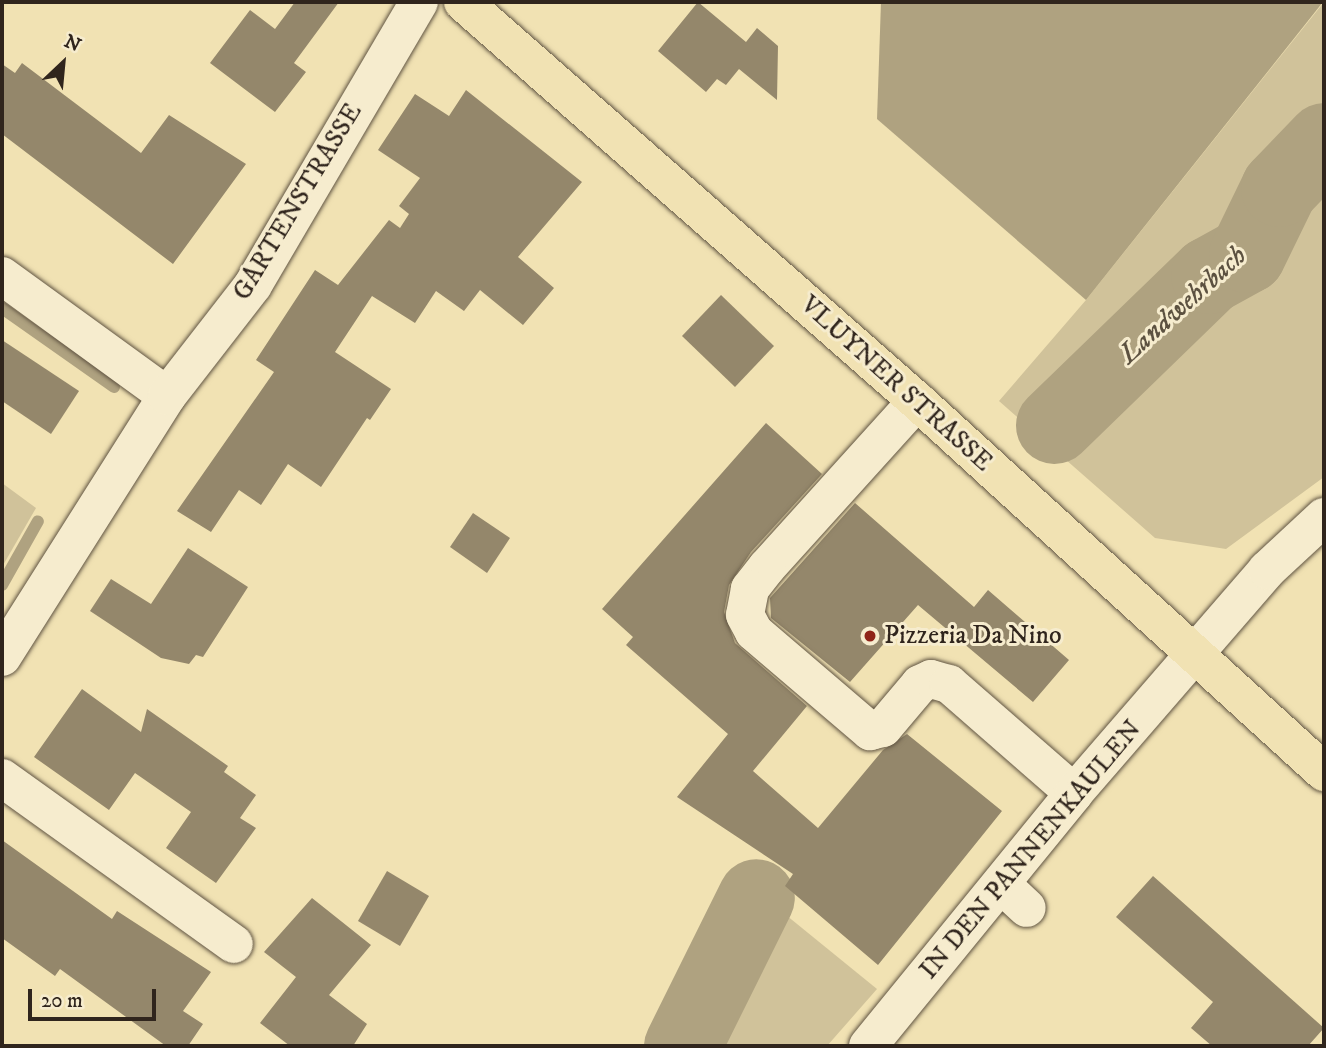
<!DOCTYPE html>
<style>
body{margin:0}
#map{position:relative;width:1326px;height:1048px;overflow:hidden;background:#f1e2b3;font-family:"IM FELL DW Pica",serif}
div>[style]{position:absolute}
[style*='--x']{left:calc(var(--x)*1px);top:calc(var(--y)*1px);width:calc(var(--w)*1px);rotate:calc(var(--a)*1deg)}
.green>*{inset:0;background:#d0c29a}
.water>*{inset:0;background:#afa280}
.stream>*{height:12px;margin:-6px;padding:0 6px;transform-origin:6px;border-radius:6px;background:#afa280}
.river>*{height:77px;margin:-38.5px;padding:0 38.5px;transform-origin:38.5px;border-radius:38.5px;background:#afa280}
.building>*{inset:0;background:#94876b}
.roads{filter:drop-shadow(0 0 2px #605442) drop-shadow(0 0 2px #605442)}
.minor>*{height:38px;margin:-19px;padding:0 19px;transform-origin:19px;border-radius:19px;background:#f6ecce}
.major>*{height:38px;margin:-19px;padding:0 19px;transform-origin:19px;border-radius:19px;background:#f1e2b3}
.dots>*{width:19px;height:19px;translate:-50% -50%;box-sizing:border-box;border:4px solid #f6ecce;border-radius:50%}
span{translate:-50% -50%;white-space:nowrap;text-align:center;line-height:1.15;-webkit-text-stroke:6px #f6ecce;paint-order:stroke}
.street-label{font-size:26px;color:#30251d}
.poi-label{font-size:26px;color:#30251d}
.left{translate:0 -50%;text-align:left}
.water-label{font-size:28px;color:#5c5140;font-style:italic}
.frame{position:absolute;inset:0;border:4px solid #30251d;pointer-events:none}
.north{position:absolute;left:28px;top:28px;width:70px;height:70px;-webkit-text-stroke:5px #f6ecce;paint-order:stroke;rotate:26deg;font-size:19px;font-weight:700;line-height:28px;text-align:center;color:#30251d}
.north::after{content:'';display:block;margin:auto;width:24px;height:32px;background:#30251d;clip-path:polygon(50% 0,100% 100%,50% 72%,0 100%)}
.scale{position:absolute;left:28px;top:989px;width:128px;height:32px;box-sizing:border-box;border:4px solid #30251d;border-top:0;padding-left:9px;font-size:21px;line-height:24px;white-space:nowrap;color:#30251d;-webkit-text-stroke:5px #f6ecce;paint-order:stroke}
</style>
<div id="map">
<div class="green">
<i style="clip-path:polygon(1324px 2px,1324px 477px,1226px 549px,1155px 538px,999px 401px,1086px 300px)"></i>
<i style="clip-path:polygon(2px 483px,36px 508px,2px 567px)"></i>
<i style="clip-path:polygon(744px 881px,877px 989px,827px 1046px,661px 1046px)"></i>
</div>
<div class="water">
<i style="clip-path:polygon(881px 2px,1323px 2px,1086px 300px,877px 119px)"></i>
</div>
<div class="stream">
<i style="--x:2;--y:308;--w:137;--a:35.2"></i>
<i style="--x:2;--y:585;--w:73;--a:-60.6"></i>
</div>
<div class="river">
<i style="--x:1054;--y:425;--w:216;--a:-44.1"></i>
<i style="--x:1209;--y:275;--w:43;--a:-28.9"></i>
<i style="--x:1247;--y:254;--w:73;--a:-64.1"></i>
<i style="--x:1279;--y:188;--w:65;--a:-46.2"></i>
<i style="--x:682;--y:1046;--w:166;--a:-63.6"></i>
</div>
<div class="building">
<i style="clip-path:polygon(295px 2px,339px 2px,294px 63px,306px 72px,275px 112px,210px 63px,250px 10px,275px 29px)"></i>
<i style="clip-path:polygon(698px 2px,746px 42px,757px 28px,778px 46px,777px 100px,739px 69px,726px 85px,717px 79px,706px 92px,658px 51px)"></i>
<i style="clip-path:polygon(22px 63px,141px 153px,169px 115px,246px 164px,173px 264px,2px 134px,2px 64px,15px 73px)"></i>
<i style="clip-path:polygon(466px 90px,582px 182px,518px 257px,554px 288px,523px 325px,480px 290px,464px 311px,436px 291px,415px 323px,372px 296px,335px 352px,391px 389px,370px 420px,367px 418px,321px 487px,288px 464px,261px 505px,239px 490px,211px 532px,177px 511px,274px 372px,256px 360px,315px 270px,338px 285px,389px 220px,400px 228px,409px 214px,399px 206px,420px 178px,378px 150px,415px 94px,449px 116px)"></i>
<i style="clip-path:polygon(721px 295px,774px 346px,735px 387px,682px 336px)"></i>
<i style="clip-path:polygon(2px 340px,79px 391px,51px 434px,2px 401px)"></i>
<i style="clip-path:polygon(766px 423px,822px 474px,751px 552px,729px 585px,724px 612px,735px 643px,807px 706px,753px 771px,818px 828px,883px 750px,907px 734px,1002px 811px,878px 965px,785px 886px,793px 874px,677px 797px,728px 734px,626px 645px,633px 637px,602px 609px)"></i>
<i style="clip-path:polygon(855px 503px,974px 607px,988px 590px,1069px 660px,1033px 702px,918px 605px,850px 682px,771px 618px,770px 598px)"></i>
<i style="clip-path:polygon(473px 513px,510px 538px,487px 573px,450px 547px)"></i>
<i style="clip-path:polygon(188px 548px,248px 587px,203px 657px,196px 655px,189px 664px,161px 658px,90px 611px,111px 579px,151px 604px)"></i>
<i style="clip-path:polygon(82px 689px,141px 732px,147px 709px,228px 766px,224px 772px,256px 795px,240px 818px,256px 828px,216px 883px,166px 848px,191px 812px,135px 773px,109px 810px,34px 757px)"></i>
<i style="clip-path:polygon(2px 840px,112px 919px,117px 911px,211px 972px,183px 1011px,203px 1024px,188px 1046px,166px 1046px,60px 969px,55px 976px,2px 938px)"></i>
<i style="clip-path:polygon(387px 871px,429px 896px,400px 946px,358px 921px)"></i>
<i style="clip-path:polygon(1153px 876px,1324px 1028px,1308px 1046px,1212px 1046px,1191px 1028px,1213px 1002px,1116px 917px)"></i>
<i style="clip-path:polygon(312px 898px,371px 945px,329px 995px,367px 1024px,353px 1046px,290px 1046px,260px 1023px,296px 977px,264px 952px)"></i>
</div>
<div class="roads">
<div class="minor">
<i style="--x:2;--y:276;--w:204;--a:36"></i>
<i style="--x:917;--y:401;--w:224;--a:132.1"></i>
<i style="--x:767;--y:567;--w:28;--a:128"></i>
<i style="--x:750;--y:589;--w:26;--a:101"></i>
<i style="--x:745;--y:615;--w:19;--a:62"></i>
<i style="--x:754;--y:632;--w:153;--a:40.5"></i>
<i style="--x:870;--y:731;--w:13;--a:-13"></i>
<i style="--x:883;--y:728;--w:57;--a:-49.9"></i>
<i style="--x:920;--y:684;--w:12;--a:-24"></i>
<i style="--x:931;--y:679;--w:19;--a:16"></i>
<i style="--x:949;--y:684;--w:166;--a:41.1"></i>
<i style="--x:2;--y:657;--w:309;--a:-57.7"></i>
<i style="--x:167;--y:396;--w:140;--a:-52.2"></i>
<i style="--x:253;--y:285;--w:328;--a:-59.6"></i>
<i style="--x:2;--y:778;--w:285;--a:35.6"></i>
<i style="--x:1001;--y:884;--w:35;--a:43"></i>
<i style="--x:868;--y:1046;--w:326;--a:-50.8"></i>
<i style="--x:1074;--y:793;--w:295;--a:-49.1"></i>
<i style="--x:1267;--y:570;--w:78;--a:-42.9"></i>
</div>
<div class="major">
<i style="--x:463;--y:2;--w:604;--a:41.31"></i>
<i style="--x:917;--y:401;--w:551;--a:42.35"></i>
</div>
</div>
<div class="dots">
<i style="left:870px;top:636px;background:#8f2418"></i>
</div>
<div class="street-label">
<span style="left:298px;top:202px;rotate:-59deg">GARTENSTRASSE</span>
<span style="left:896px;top:384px;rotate:42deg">VLUYNER STRASSE</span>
<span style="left:1031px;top:850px;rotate:-50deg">IN DEN PANNENKAULEN</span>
</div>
<div class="poi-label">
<span class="left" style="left:884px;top:636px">Pizzeria Da Nino</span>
</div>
<div class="water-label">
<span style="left:1183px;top:305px;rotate:-42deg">Landwehrbach</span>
</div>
<div class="frame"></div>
<div class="north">N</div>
<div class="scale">20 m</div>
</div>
